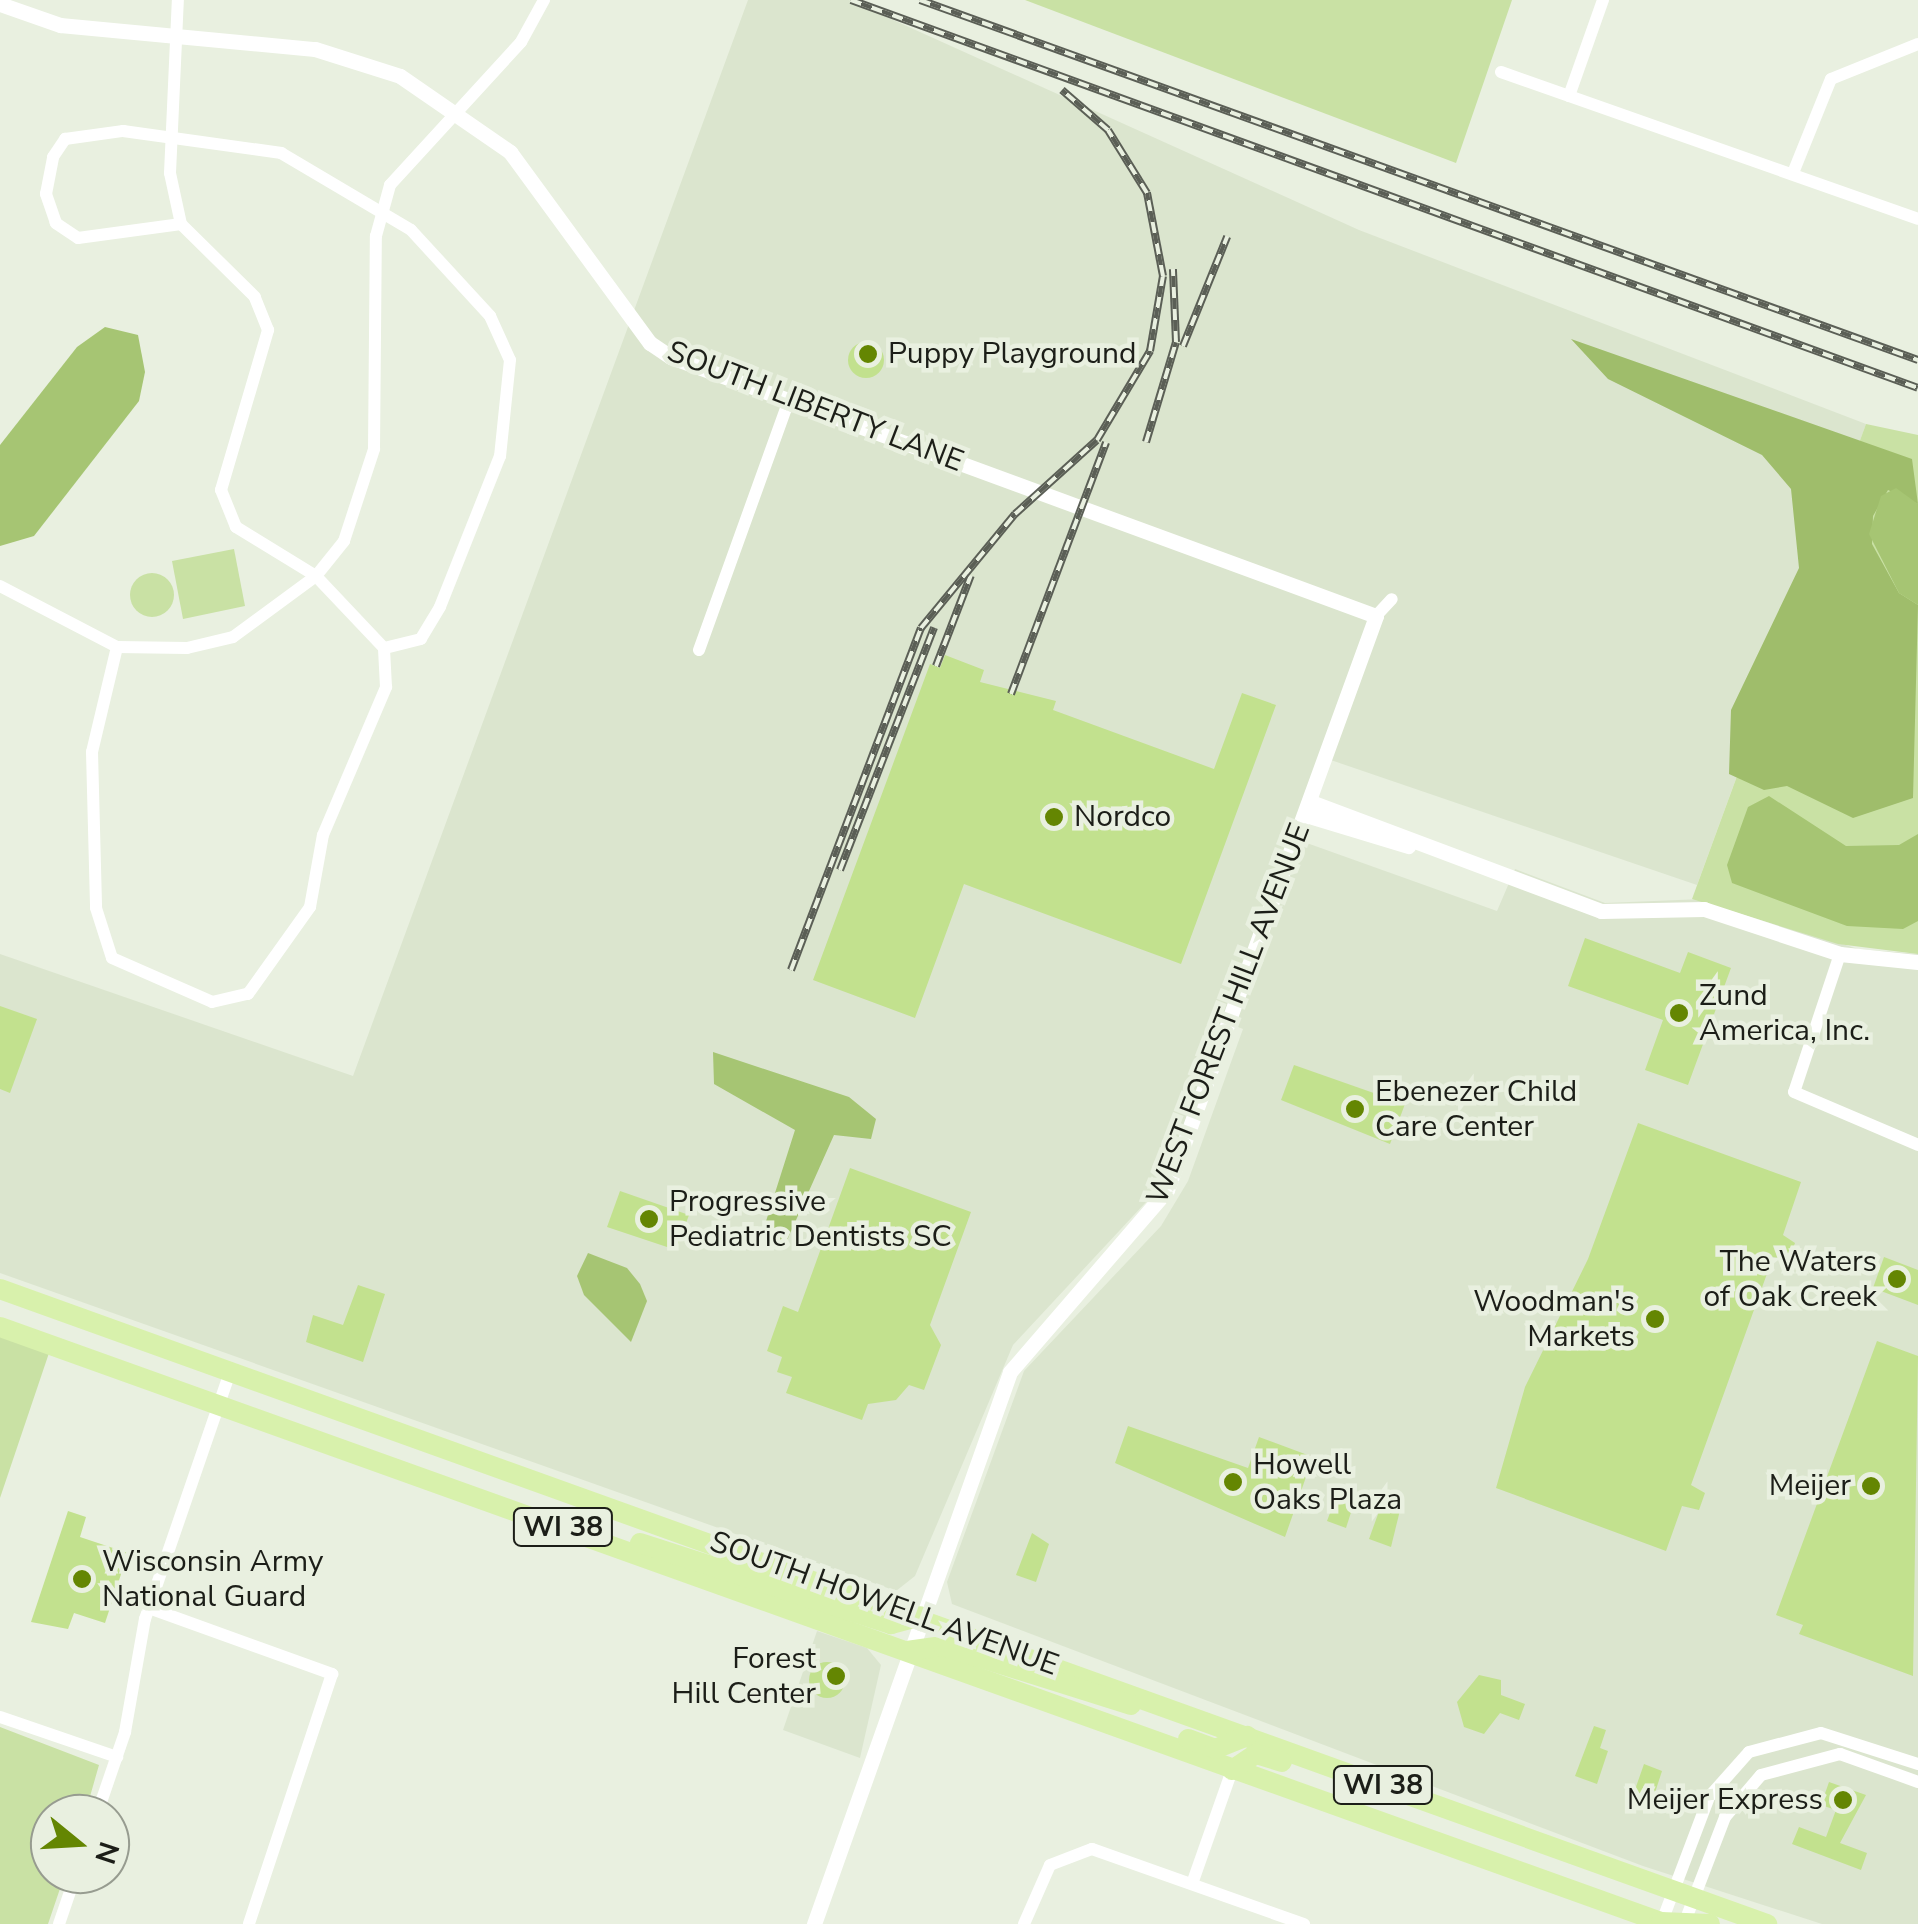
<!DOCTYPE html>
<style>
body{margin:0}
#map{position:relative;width:1918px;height:1924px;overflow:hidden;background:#e9f0e0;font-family:"Nunito Sans",sans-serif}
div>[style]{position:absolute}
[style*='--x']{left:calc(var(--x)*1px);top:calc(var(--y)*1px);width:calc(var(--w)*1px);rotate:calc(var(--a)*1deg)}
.built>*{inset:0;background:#dbe5ce}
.green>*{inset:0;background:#c9e1a4}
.round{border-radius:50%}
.forest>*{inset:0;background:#9fbd6b}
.water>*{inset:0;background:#a6c573}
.building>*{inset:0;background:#c2e18e}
.minor>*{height:12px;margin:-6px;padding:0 6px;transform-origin:6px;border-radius:6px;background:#fff}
.tertiary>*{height:15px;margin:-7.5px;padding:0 7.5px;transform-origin:7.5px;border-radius:7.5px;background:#fff}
.primary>*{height:20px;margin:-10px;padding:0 10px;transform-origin:10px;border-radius:10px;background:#d8f1ac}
.rail>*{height:8px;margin-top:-4px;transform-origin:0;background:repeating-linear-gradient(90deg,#e9f0e0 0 11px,#5b5f56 0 22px);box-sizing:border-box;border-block:2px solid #5b5f56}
.dots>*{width:28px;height:28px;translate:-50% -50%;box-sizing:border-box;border:5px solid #e9f0e0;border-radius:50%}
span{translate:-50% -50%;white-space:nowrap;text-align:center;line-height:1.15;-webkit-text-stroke:9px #e9f0e0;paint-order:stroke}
.shield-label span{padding:2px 8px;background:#e9f0e0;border:2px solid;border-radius:8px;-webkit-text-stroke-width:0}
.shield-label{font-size:28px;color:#1c1e18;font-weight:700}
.poi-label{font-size:30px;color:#1c1e18}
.left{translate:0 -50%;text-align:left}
.right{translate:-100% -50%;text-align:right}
.street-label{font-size:30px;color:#1c1e18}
.north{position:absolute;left:30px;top:1794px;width:100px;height:100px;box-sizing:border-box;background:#e9f0e0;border:2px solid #979c90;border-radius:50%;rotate:108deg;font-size:28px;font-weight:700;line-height:40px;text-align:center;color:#1c1e18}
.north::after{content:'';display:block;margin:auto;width:35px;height:45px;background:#648602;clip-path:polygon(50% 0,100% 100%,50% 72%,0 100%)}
</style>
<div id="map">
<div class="built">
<i style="clip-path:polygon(748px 0,849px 0,1359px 230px,1866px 424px,1697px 885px,1319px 756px,1290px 837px,1497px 911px,1515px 869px,1605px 903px,1703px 899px,1858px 949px,1918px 954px,1918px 1924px,1822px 1924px,1643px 1866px,952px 1604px,947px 1582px,1024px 1371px,1161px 1226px,1188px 1181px,1243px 1029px,1223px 1021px,1160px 1187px,1013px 1345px,915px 1576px,896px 1591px,0 1273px,0 954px,353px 1076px)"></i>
<i style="clip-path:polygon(817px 1631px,867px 1648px,881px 1665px,860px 1758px,783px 1730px)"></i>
</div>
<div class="green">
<i style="clip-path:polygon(1025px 0,1512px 0,1456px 163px)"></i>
<i style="clip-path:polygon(1866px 424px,1918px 435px,1918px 954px,1838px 944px,1692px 899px)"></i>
<i style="clip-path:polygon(234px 549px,245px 606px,183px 619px,172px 561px)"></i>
<i class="round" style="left:130px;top:573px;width:44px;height:44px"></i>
<i style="clip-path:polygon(0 1335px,49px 1353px,0 1498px)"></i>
<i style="clip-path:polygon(0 1727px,99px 1765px,85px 1814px,50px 1814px,50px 1874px,65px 1874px,48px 1924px,0 1924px)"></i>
</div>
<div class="forest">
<i style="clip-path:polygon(1571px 339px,1912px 459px,1918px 504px,1888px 490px,1873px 516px,1872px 544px,1899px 593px,1918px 605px,1913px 798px,1853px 818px,1787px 786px,1764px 790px,1729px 774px,1731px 710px,1799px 568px,1791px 489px,1762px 455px,1608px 379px)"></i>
</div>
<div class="water">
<i style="clip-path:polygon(105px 327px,138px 335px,145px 372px,139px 401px,34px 536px,0 546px,0 445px,77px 347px)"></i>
<i style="clip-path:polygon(1896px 488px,1918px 504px,1918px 605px,1899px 593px,1869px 534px,1881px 496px)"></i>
<i style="clip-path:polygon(1769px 796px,1846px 846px,1899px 845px,1918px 834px,1918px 921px,1903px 929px,1847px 926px,1732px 883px,1727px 865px,1748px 807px)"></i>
<i style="clip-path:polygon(713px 1052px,849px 1097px,876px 1119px,871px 1139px,834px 1135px,784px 1247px,761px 1237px,795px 1130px,714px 1084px)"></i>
<i style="clip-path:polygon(588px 1253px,627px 1268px,640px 1284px,647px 1301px,631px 1342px,584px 1295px,577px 1276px)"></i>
</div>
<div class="building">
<i class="round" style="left:848px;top:342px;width:36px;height:36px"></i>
<i style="clip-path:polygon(945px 655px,984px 670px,980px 682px,1056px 701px,1053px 710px,1214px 769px,1242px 693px,1276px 705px,1181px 964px,964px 884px,915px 1018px,813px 980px,930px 664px,940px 668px)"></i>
<i style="clip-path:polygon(1585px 938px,1680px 973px,1688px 952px,1731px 968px,1688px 1085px,1645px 1070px,1663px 1020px,1568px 986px)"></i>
<i style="clip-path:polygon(0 1006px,37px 1019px,10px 1093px,0 1089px)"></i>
<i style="clip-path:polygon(1294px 1065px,1405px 1104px,1390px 1144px,1281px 1100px)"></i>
<i style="clip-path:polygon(1638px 1123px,1801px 1182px,1783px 1235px,1795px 1243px,1789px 1259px,1773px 1257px,1691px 1485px,1705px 1493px,1699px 1510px,1682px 1506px,1666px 1551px,1496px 1488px,1525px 1387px,1588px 1259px)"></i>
<i style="clip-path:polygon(850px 1168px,971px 1212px,930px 1325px,941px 1345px,924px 1390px,909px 1385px,896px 1400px,868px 1404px,862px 1420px,786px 1393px,792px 1377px,777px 1372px,782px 1357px,767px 1351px,783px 1306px,798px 1312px)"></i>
<i style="clip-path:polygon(620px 1191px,689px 1215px,676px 1250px,607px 1227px)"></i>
<i style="clip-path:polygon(1884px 1257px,1918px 1270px,1918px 1305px,1873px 1288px)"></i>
<i style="clip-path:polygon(358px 1285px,385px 1294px,363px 1362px,306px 1342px,313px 1315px,343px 1325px)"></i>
<i style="clip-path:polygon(1877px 1341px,1918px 1356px,1913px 1676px,1799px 1634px,1803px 1625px,1776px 1615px)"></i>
<i style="clip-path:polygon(1128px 1426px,1248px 1468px,1259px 1437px,1313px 1457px,1285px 1537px,1115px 1463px)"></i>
<i style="clip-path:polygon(1386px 1492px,1403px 1498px,1391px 1547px,1369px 1539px)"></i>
<i style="clip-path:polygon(1336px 1497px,1354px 1503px,1346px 1528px,1327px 1521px)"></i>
<i style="clip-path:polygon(68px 1511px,86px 1517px,80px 1537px,128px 1553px,105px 1623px,74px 1613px,68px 1629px,31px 1622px)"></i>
<i style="clip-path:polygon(1032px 1533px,1049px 1544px,1036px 1582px,1016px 1575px)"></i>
<i class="round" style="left:809px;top:1662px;width:36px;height:36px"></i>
<i style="clip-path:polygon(1479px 1675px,1501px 1680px,1501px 1695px,1525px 1704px,1519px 1720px,1500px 1713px,1484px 1734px,1464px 1727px,1457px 1702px)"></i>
<i style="clip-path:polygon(1594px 1726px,1606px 1730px,1600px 1748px,1608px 1751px,1597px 1784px,1575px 1776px)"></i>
<i style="clip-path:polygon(1644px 1764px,1662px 1771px,1650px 1808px,1631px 1801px)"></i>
<i style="clip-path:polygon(1829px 1782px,1866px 1795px,1840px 1843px,1867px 1853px,1861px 1870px,1792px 1844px,1799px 1827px,1826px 1837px,1836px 1810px,1821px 1805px)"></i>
</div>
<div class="minor">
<i style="--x:1501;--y:72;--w:442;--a:19.4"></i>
<i style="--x:1569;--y:96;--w:102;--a:-70.5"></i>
<i style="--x:1793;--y:173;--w:101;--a:-68"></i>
<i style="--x:1831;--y:79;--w:94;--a:-21.9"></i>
<i style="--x:181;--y:224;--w:104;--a:172.3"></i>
<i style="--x:78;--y:238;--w:27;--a:-146"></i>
<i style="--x:56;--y:223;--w:31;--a:-109"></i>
<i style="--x:46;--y:194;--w:38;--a:-79"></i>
<i style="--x:53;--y:157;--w:22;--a:-56"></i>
<i style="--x:65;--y:139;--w:59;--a:-7.9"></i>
<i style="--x:123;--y:131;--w:160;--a:7.9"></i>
<i style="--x:281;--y:153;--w:151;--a:30.6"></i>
<i style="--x:411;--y:230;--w:117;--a:47.4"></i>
<i style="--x:490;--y:316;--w:48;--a:65.6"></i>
<i style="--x:510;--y:360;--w:97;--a:95.9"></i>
<i style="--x:500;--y:456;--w:162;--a:111.7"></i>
<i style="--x:440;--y:607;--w:37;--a:121"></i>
<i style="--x:421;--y:639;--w:38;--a:166"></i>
<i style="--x:0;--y:586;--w:132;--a:27.5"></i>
<i style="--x:117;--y:647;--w:70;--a:0.8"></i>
<i style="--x:187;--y:648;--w:47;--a:-13.4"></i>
<i style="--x:233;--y:637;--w:103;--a:-36.3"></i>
<i style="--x:316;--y:576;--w:45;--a:-51.3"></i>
<i style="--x:344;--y:541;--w:97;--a:-71.9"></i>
<i style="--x:374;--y:449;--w:213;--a:-89.5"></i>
<i style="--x:376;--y:236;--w:53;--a:-74.6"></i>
<i style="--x:390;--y:185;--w:194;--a:-47.5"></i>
<i style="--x:521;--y:42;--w:48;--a:-61.3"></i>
<i style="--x:1376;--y:616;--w:23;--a:-47"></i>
<i style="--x:117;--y:647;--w:108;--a:103.4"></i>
<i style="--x:92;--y:752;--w:156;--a:88.5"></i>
<i style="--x:96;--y:908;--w:52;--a:72.3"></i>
<i style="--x:112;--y:958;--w:109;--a:23.7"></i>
<i style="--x:212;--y:1002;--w:37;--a:-13"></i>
<i style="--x:248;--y:994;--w:107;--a:-54.5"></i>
<i style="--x:310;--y:907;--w:73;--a:-79.8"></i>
<i style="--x:323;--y:835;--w:161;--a:-66.9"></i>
<i style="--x:386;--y:687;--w:39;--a:-93"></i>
<i style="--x:384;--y:648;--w:99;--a:-133.4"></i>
<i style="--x:316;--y:576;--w:94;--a:-148.5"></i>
<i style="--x:236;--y:527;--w:40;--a:-112"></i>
<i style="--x:221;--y:490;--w:167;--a:-73.6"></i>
<i style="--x:268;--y:330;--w:35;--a:-112"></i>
<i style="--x:255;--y:297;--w:104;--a:-135.4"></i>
<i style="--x:181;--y:224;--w:52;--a:-102.2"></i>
<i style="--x:170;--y:173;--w:173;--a:-87.4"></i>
<i style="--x:699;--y:650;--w:266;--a:-70.2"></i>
<i style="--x:1840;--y:954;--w:145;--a:108.4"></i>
<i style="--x:1794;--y:1092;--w:135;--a:23.1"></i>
<i style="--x:149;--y:1608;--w:195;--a:19.8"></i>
<i style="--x:332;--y:1674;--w:263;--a:108.4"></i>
<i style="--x:0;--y:1717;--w:124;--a:18.9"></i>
<i style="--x:97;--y:1814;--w:87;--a:-71.1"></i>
<i style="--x:125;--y:1732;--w:115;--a:-80"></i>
<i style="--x:145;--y:1619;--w:261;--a:-71"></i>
<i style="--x:1193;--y:1881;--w:118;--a:-70.6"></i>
<i style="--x:59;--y:1924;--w:53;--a:-71.2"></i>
<i style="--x:1024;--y:1924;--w:64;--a:-66.2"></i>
<i style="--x:1050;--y:1865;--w:45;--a:-20.9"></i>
<i style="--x:1092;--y:1849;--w:225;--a:19.5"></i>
<i style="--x:1661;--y:1924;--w:136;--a:-69.3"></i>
<i style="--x:1709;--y:1797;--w:60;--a:-48.4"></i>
<i style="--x:1749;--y:1752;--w:74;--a:-14.8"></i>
<i style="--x:1821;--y:1733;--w:102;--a:17.7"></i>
<i style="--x:1684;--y:1924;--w:115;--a:-69"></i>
<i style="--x:1725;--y:1817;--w:55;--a:-49.4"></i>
<i style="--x:1761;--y:1775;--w:82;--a:-14.9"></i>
<i style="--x:1840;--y:1754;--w:83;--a:19.7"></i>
</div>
<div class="tertiary">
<i style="--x:0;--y:4;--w:64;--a:19.3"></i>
<i style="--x:60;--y:25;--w:256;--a:5.4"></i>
<i style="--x:315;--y:49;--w:89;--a:17.6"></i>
<i style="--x:400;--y:76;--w:134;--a:34.6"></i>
<i style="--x:510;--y:152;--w:237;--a:53.8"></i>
<i style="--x:650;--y:343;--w:25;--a:34"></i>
<i style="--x:671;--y:357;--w:751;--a:20.17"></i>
<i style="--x:1376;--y:616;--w:611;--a:110.01"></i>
<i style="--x:1167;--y:1190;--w:240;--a:130.8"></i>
<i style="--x:1010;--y:1372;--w:586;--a:109.55"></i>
<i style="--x:1311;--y:802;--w:310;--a:20.6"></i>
<i style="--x:1601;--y:911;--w:103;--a:-1.1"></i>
<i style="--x:1704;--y:909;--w:143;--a:18.3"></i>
<i style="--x:1840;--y:954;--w:78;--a:5.9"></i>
<i style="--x:1306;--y:815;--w:107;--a:16.9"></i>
</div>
<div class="primary">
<i style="--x:0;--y:1289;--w:1878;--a:19.77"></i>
<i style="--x:0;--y:1327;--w:1770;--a:19.71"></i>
<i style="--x:640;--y:1543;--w:264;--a:17.9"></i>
<i style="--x:891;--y:1624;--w:30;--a:-15"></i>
<i style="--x:907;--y:1651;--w:36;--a:-8"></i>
<i style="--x:943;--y:1646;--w:197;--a:17.4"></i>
<i style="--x:1188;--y:1739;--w:29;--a:20"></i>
<i style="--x:1215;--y:1749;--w:35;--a:-22"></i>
<i style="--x:1232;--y:1770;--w:29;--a:-34"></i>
<i style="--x:1256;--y:1754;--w:27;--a:17"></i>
<i style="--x:1661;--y:1922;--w:49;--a:2.3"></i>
</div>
<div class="rail">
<i style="--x:851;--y:0;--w:1135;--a:19.98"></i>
<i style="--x:920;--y:0;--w:1061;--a:19.84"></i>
<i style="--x:1183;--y:346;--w:118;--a:-68"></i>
<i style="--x:1146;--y:442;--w:104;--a:-73.3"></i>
<i style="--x:1176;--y:342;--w:73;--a:-92.4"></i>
<i style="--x:936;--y:666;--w:97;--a:-69"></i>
<i style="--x:1011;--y:694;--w:269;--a:-69.3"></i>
<i style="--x:840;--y:870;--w:260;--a:-68.8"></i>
<i style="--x:791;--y:970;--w:366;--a:-69.2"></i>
<i style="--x:921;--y:628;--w:148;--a:-50.5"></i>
<i style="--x:1015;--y:514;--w:110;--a:-42.1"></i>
<i style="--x:1097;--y:440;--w:104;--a:-59.2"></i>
<i style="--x:1150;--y:351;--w:76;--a:-80.2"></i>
<i style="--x:1163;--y:276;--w:85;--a:-100.9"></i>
<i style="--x:1147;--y:193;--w:74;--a:-121.8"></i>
<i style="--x:1108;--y:130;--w:61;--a:-139"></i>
</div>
<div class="dots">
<i style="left:868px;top:354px;background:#648602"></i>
<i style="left:1054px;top:817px;background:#648602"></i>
<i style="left:1679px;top:1013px;background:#648602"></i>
<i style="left:1355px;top:1109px;background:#648602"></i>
<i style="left:649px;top:1219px;background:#648602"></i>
<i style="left:1897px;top:1279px;background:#648602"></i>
<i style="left:1655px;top:1319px;background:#648602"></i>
<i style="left:1233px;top:1482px;background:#648602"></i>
<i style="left:1871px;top:1486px;background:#648602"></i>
<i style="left:82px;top:1579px;background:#648602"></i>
<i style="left:836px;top:1676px;background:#648602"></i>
<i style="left:1843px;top:1800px;background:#648602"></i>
</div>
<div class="shield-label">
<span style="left:563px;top:1527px">WI 38</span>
<span style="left:1383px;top:1785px">WI 38</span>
</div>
<div class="poi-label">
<span class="left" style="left:888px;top:354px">Puppy Playground</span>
<span class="left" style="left:1074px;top:817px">Nordco</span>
<span class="left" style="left:1699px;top:1013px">Zund<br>America, Inc.</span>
<span class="left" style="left:1375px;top:1109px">Ebenezer Child<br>Care Center</span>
<span class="left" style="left:669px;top:1219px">Progressive<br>Pediatric Dentists SC</span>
<span class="right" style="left:1877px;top:1279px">The Waters<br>of Oak Creek</span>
<span class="right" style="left:1635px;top:1319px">Woodman's<br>Markets</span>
<span class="left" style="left:1253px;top:1482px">Howell<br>Oaks Plaza</span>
<span class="right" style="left:1851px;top:1486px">Meijer</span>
<span class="left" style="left:102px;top:1579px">Wisconsin Army<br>National Guard</span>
<span class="right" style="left:816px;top:1676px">Forest<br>Hill Center</span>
<span class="right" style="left:1823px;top:1800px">Meijer Express</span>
</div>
<div class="street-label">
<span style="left:815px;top:407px;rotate:21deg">SOUTH LIBERTY LANE</span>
<span style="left:1229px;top:1014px;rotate:-69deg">WEST FOREST HILL AVENUE</span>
<span style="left:884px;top:1604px;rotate:20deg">SOUTH HOWELL AVENUE</span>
</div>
<div class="north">N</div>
</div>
